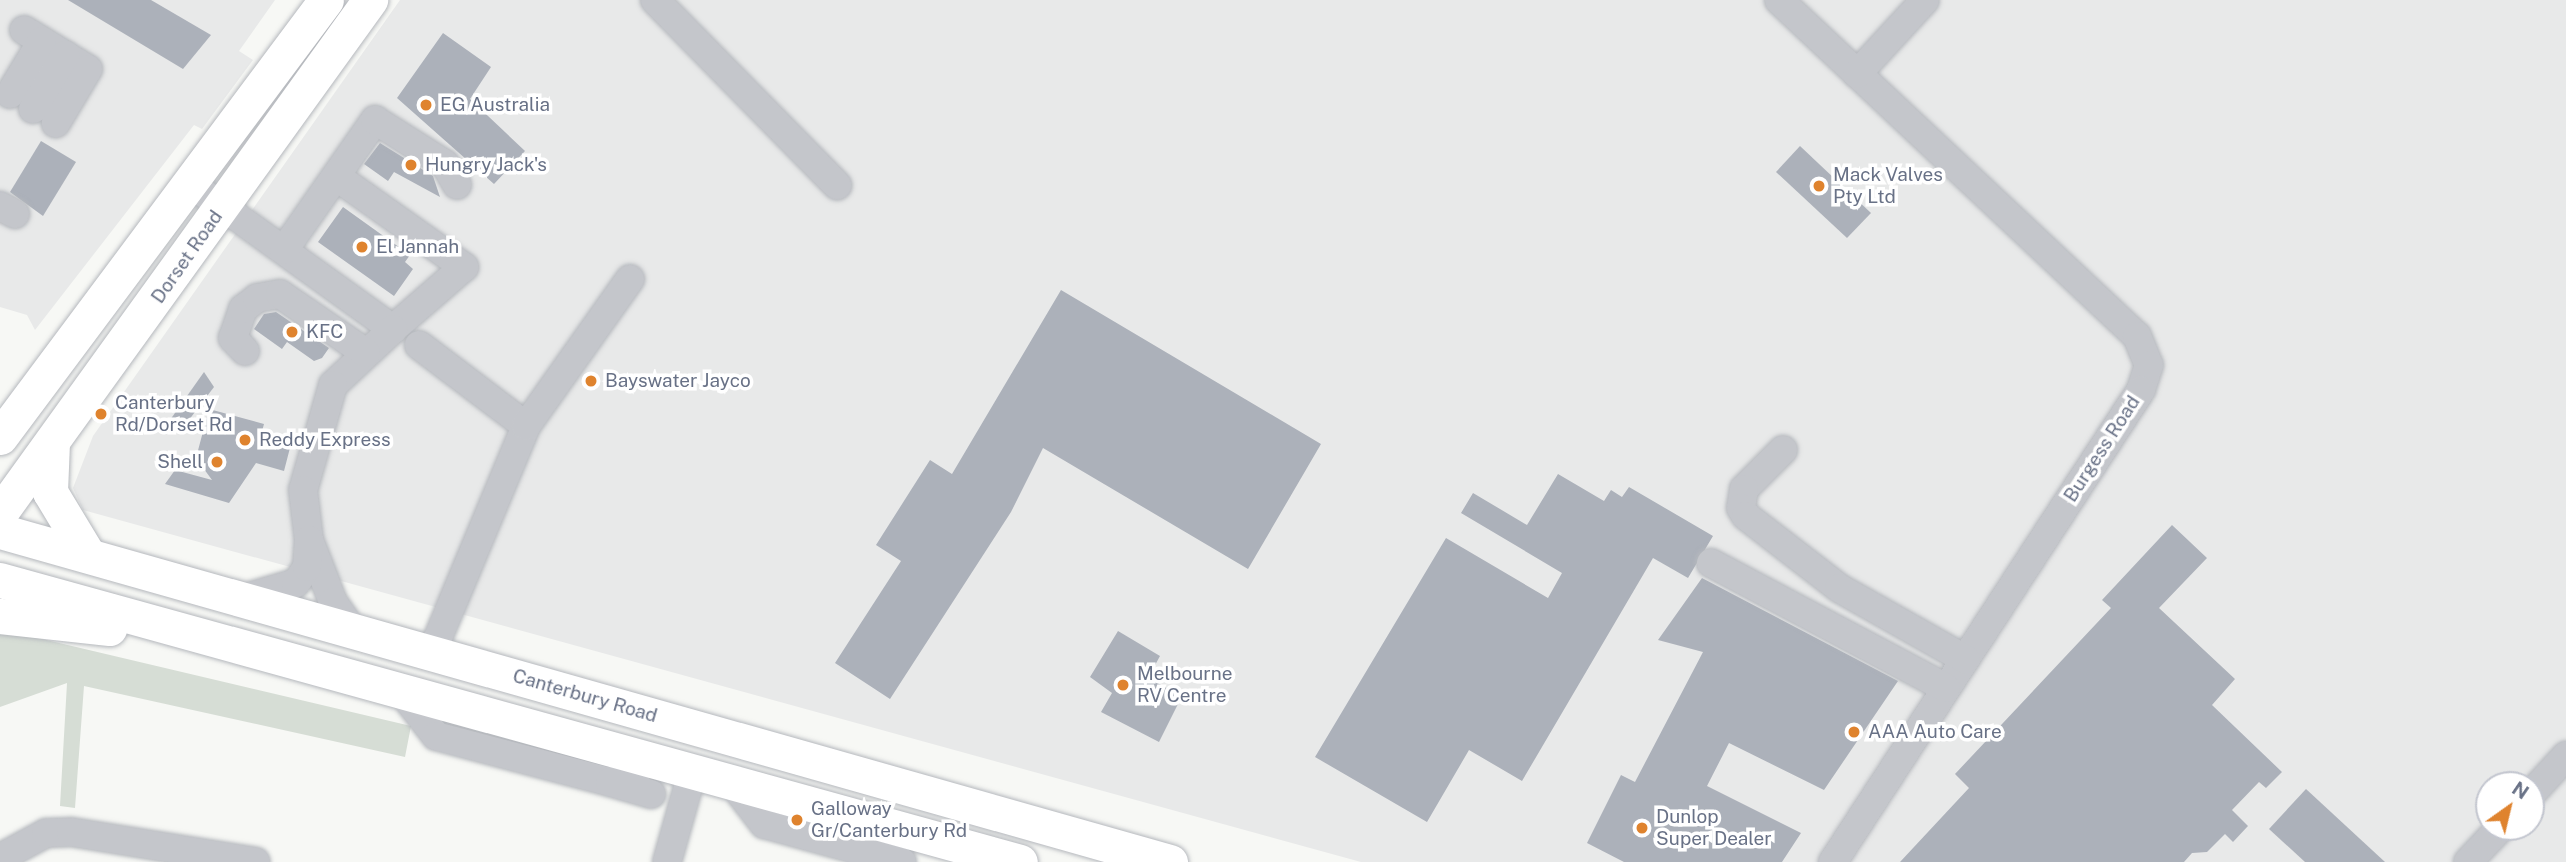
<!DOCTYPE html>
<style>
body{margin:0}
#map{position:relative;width:2566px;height:862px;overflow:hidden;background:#f7f8f5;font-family:"Public Sans",sans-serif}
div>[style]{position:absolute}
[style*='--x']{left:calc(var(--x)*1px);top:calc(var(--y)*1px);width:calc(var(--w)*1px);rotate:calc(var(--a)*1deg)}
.built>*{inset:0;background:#e8e9e9}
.green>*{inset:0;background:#d6ddd5}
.building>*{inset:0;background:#acb1ba}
.roads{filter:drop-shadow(0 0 2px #b5b8bd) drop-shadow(0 0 2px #b5b8bd)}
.minor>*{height:28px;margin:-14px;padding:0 14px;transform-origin:14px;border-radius:14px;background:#c4c6cb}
.major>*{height:35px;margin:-17.5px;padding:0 17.5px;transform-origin:17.5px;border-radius:17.5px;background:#fff}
.dots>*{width:19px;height:19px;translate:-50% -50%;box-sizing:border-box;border:4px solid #fff;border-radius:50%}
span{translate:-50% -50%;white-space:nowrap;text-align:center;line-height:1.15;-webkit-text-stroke:7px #fff;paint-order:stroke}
.poi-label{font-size:19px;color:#687186}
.left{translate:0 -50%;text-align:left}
.right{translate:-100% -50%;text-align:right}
.street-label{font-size:19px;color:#687186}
.north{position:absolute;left:2475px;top:771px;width:70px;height:70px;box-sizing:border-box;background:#fff;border:2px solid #c3c6cf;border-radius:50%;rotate:34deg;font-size:19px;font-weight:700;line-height:28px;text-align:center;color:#687186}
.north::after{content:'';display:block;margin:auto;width:24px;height:32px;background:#df832e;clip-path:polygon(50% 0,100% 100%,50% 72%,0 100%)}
</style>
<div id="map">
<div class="built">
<i style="clip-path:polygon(0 0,275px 0,239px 51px,253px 60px,202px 129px,194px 125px,35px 330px,27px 315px,0 307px)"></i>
<i style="clip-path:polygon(evenodd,400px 0,2566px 0,2566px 862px,1361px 862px,83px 510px,73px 488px,93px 436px,400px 0,2489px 785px,2531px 785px,2531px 827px,2489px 827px,2489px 785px)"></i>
</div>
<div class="green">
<i style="clip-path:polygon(0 629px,411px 726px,405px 757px,84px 686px,75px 808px,60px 806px,67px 683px,0 707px)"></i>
</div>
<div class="building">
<i style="clip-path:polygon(68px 0,151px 0,211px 35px,183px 69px)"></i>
<i style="clip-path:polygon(443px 33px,491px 67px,470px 99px,525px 151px,494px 184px,397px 98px)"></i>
<i style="clip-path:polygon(41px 141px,76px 162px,43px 216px,10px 192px)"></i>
<i style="clip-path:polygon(380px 143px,433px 176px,440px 197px,394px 172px,388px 181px,364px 164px)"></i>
<i style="clip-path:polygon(1800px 146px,1871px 213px,1847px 238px,1776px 172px)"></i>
<i style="clip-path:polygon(343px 207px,410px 255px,405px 262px,413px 269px,394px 296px,318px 242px)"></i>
<i style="clip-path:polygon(1061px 290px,1321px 444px,1248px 569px,1043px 448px,1011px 512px,890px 699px,835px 663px,901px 561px,876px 545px,930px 460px,952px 474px)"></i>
<i style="clip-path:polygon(276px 312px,329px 348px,322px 358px,314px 361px,287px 342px,282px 349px,254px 329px,264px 314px)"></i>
<i style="clip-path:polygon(204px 372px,214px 387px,179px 433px,170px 420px)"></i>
<i style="clip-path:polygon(209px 409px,264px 424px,261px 435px,291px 444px,284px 471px,256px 463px,229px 503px,165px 484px,175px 470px,212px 480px,196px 458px)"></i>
<i style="clip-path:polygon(1558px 474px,1604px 501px,1611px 490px,1622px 497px,1629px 487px,1713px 536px,1688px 578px,1653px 558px,1522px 781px,1469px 750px,1427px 822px,1315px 757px,1446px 538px,1548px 598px,1562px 573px,1461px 513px,1473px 493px,1527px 525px)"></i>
<i style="clip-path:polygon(2172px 525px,2207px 558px,2159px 608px,2235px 679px,2212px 705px,2282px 772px,2266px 788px,2259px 782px,2232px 810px,2248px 826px,2233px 842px,2225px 834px,2207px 852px,2192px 853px,2184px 862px,1900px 862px,1969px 788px,1955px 774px,2111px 608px,2102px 600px)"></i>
<i style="clip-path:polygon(1702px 578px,1898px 681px,1824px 790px,1729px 743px,1707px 786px,1801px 833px,1782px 862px,1624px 862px,1587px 843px,1621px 775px,1635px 782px,1703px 652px,1658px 640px)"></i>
<i style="clip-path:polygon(1118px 631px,1160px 656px,1148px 678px,1182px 696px,1159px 742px,1101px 712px,1112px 693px,1090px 677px)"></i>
<i style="clip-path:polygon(2306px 789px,2385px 862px,2305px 862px,2269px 829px)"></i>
</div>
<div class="roads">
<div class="minor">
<i style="--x:655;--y:0;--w:260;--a:45.5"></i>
<i style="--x:1779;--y:0;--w:491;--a:43.2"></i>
<i style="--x:2137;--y:336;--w:31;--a:68"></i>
<i style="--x:2149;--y:365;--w:26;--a:108"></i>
<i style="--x:2141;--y:390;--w:564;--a:123.13"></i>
<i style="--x:24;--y:30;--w:75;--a:31.4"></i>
<i style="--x:88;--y:69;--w:63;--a:120.7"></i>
<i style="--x:1857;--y:74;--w:100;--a:-47.4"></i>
<i style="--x:10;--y:94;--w:62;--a:-58.9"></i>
<i style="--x:33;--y:109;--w:63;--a:-59.3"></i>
<i style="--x:337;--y:177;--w:156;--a:35.3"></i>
<i style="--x:464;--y:267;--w:94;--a:138.9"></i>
<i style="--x:191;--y:184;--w:249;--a:35.7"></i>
<i style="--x:393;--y:329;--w:82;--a:137"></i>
<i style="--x:333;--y:385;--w:109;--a:105.9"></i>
<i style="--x:303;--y:490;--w:50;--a:83.2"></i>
<i style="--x:309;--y:540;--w:66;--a:68.8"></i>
<i style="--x:333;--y:602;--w:32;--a:55"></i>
<i style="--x:0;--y:206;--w:17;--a:28"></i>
<i style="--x:284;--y:250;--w:159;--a:-55"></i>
<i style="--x:375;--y:120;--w:83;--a:32.2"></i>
<i style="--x:445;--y:164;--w:24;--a:60"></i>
<i style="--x:419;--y:345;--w:134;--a:37.1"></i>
<i style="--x:245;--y:351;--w:18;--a:-133"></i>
<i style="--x:233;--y:338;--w:31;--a:-71"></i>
<i style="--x:243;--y:309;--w:18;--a:-38"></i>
<i style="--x:257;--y:298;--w:23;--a:-10"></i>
<i style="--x:280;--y:294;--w:104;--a:34.5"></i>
<i style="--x:1783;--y:450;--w:55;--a:135"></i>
<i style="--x:1744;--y:489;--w:19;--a:99"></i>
<i style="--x:1741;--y:508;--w:9;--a:58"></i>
<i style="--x:1746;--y:516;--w:118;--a:37.7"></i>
<i style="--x:1839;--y:588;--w:145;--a:29.4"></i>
<i style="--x:1711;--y:563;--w:266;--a:28"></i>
<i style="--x:245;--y:598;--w:53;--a:-16.4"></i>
<i style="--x:296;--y:583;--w:19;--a:-55"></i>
<i style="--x:307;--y:567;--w:27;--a:-86"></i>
<i style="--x:432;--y:652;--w:245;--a:-67.4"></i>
<i style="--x:526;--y:426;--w:180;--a:-54.7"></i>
<i style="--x:404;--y:695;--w:52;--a:52"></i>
<i style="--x:436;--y:736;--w:180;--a:14.8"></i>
<i style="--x:610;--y:782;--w:46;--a:-26"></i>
<i style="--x:610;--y:782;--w:43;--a:16.3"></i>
<i style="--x:733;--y:784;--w:51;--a:52.2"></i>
<i style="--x:764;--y:824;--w:143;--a:15.4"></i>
<i style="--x:2531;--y:794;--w:52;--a:-47.4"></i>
<i style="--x:0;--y:858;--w:52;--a:-28.5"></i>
<i style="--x:46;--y:833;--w:25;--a:-2"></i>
<i style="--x:71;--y:832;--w:187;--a:9.2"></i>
<i style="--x:667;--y:862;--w:92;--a:-74.3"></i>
<i style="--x:2468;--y:862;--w:48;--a:-46.7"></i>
</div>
<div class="major">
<i style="--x:0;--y:437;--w:545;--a:-53.28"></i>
<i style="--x:52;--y:442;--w:50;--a:92.3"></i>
<i style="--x:50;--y:492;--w:74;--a:58.9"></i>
<i style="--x:0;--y:513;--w:633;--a:-54.2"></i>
<i style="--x:0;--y:531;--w:1216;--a:15.8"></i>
<i style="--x:0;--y:580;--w:1058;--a:15.45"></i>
<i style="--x:0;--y:616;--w:110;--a:6.3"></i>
</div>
</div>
<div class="dots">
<i style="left:426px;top:105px;background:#df832e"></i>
<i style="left:411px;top:165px;background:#df832e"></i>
<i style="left:1819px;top:186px;background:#df832e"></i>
<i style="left:362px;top:247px;background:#df832e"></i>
<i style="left:292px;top:332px;background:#df832e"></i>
<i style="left:591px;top:381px;background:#df832e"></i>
<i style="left:101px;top:414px;background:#df832e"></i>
<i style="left:245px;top:440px;background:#df832e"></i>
<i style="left:217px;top:462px;background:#df832e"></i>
<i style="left:1123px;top:685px;background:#df832e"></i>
<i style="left:1854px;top:732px;background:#df832e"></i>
<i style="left:797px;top:820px;background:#df832e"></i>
<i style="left:1642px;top:828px;background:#df832e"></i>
</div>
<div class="poi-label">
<span class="left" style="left:440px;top:105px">EG Australia</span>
<span class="left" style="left:425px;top:165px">Hungry Jack's</span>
<span class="left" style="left:1833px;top:186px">Mack Valves<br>Pty Ltd</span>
<span class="left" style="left:376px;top:247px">El Jannah</span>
<span class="left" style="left:306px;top:332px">KFC</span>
<span class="left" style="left:605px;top:381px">Bayswater Jayco</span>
<span class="left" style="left:115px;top:414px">Canterbury<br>Rd/Dorset Rd</span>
<span class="left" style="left:259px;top:440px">Reddy Express</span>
<span class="right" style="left:203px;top:462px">Shell</span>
<span class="left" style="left:1137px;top:685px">Melbourne<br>RV Centre</span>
<span class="left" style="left:1868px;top:732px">AAA Auto Care</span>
<span class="left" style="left:811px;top:820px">Galloway<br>Gr/Canterbury Rd</span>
<span class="left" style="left:1656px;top:828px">Dunlop<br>Super Dealer</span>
</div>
<div class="street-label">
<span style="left:187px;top:257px;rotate:-55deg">Dorset Road</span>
<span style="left:2102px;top:449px;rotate:-57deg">Burgess Road</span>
<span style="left:585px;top:696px;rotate:16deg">Canterbury Road</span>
</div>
<div class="north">N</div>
</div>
